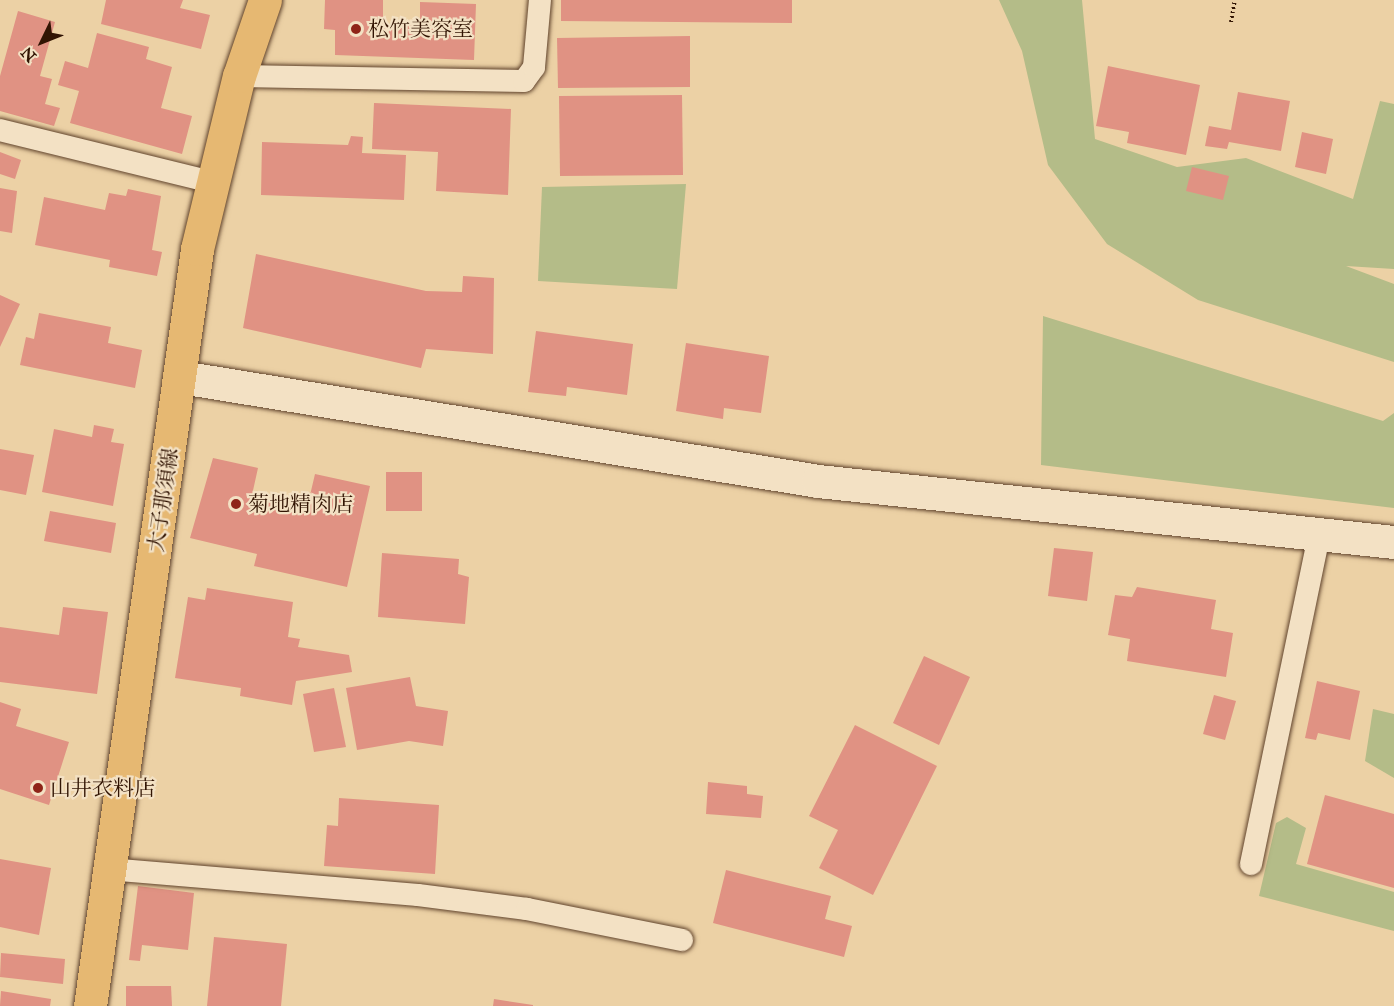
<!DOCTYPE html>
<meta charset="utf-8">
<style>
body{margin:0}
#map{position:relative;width:1394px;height:1006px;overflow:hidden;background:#ecd1a5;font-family:"IM FELL Great Primer","Noto Serif JP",serif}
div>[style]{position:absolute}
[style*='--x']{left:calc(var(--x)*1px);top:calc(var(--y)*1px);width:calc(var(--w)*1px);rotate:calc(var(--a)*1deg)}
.green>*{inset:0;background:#b4bc88}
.building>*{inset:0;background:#e09283}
.path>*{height:4px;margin-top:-2px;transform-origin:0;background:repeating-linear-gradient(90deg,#311403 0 1.5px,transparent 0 4.5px)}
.roads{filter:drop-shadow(0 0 2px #60432c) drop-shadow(0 0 2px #60432c)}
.lane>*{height:22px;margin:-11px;padding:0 11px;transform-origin:11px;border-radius:11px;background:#f3e1c4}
.secondary>*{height:33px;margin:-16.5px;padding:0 16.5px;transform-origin:16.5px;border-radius:16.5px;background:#f3e1c4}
.primary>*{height:33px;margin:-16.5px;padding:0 16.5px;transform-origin:16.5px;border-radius:16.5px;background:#e6b872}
.dots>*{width:16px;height:16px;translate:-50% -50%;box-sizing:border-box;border:3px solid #f3e1c4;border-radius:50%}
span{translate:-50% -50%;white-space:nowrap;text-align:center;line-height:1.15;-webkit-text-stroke:4.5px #f3e1c4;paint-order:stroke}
.poi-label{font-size:21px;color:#311403}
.left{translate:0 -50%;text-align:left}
.street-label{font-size:21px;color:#311403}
.north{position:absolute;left:12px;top:12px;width:60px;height:60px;-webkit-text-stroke:4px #f3e1c4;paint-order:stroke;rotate:227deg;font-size:16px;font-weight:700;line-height:24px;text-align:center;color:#311403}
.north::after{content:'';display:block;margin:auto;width:21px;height:27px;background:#311403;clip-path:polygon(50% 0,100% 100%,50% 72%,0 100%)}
</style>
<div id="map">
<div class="green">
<i style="clip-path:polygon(999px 0,1082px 0,1095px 139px,1177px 167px,1246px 158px,1353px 199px,1380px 101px,1394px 104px,1394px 269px,1346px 266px,1394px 284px,1394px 362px,1198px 300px,1107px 244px,1048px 165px,1022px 51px)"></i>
<i style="clip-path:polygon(686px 184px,677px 289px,538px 281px,542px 187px)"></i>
<i style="clip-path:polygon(1043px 316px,1383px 421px,1394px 413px,1394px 508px,1041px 465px)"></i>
<i style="clip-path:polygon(1373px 709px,1394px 714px,1394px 778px,1365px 761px)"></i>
<i style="clip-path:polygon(1287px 817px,1306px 828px,1296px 864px,1394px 892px,1394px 931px,1259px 896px,1276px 823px)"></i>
</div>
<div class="building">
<i style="clip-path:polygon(106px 0,183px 0,180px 8px,210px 15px,201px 49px,101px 24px)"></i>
<i style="clip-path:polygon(325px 0,383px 0,383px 24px,420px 25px,420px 2px,476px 4px,474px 60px,335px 55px,335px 30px,324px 29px)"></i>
<i style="clip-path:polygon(561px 0,792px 0,792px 23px,561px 21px)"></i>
<i style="clip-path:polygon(18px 11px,55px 22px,40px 76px,52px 79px,45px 104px,60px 108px,54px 126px,0 111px,0 76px)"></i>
<i style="clip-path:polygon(97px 33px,149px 47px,146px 59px,172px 67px,161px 108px,192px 116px,182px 154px,70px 123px,79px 91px,58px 85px,65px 61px,88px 68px)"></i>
<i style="clip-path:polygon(690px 36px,690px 87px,558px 88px,557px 38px)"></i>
<i style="clip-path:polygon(1108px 66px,1200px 85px,1186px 155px,1127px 143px,1129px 132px,1096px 126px)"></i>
<i style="clip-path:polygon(1238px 92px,1290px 101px,1281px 151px,1229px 142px,1227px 149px,1205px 146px,1209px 126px,1231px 130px)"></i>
<i style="clip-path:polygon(682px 95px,683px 175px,560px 176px,559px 96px)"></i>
<i style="clip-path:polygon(374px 103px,511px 109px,508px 195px,436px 191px,438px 152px,372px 149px)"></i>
<i style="clip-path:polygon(1302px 132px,1333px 139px,1326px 174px,1295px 167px)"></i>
<i style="clip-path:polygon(351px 136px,363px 137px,362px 153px,406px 155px,404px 200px,261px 195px,262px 142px,348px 145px)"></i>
<i style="clip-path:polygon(0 152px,21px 160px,15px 179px,0 174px)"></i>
<i style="clip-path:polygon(1192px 167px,1229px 176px,1223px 200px,1186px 191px)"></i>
<i style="clip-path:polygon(0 188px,17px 191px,12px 233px,0 231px)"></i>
<i style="clip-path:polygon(128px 189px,161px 196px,152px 250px,162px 252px,157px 276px,109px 267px,110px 260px,35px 245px,44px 197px,105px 210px,109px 193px,126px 196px)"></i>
<i style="clip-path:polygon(256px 254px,426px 291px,462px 292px,463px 276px,494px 278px,493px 354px,426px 349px,421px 368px,243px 328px)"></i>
<i style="clip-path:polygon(0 295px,20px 304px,0 347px)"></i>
<i style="clip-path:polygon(39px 313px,111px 327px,108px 343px,142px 350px,135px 388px,20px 365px,26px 337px,34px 339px)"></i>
<i style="clip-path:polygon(536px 331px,633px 344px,627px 395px,567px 387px,566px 396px,528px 392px)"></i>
<i style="clip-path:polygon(686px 343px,769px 356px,761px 413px,724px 408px,723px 419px,676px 411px)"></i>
<i style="clip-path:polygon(94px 425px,114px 429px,111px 442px,124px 444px,113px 506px,42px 492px,54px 429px,92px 437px)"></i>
<i style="clip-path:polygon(0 449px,34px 455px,26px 495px,0 490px)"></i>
<i style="clip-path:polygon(213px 458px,258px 468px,252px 495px,307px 508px,315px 474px,370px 486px,347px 587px,254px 566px,257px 554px,190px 538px)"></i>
<i style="clip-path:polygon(386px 472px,422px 472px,422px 511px,386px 511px)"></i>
<i style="clip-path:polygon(50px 511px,116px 523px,111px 553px,44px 541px)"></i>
<i style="clip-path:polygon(1054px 548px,1093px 552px,1087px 601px,1048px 596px)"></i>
<i style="clip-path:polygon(382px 553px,459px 559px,458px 574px,469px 577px,465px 624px,378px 617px)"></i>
<i style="clip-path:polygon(1137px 587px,1216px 600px,1211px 629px,1233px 633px,1226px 677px,1127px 661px,1130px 639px,1108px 635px,1115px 595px,1132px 597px)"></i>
<i style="clip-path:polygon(207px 588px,293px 602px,288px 637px,300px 639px,298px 647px,349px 655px,352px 672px,296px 681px,292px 705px,240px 696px,241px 688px,175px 678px,188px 597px,205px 600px)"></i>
<i style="clip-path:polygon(63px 607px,108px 612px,97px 694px,0 682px,0 627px,59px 635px)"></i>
<i style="clip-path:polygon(924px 656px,970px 677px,939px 745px,893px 723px)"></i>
<i style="clip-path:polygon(410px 677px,416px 706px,448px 711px,443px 746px,409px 741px,357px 750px,346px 688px)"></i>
<i style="clip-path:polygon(1317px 681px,1360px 691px,1350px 740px,1318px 733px,1316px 740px,1305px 738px)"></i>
<i style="clip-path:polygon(334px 688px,346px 747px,314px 752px,303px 694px)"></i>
<i style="clip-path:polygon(1214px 695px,1236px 701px,1225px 740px,1203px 734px)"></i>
<i style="clip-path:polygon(0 702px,21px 709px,16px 726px,69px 742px,49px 805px,0 789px)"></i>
<i style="clip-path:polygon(855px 725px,937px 766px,873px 895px,819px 868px,838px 830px,809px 816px)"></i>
<i style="clip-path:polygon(708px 782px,747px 786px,747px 794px,763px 796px,761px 818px,706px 814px)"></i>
<i style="clip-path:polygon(1325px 795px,1394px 814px,1394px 888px,1307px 864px)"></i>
<i style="clip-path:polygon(339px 798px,439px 805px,435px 874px,324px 866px,327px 825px,338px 826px)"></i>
<i style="clip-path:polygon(0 859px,51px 868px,39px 935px,0 927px)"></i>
<i style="clip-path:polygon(726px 870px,831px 896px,825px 919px,852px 926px,844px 957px,713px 923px)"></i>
<i style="clip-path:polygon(138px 886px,194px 893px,188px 950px,142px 945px,140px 961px,129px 960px)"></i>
<i style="clip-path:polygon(214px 937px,287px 944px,281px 1006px,207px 1006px)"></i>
<i style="clip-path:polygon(1px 953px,65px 959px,63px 984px,0 977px)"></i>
<i style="clip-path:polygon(126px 986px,171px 986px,172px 1006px,126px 1006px)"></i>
<i style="clip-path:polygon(1px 991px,51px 999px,50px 1006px,0 1006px)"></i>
<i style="clip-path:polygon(494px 999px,533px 1005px,533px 1006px,493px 1006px)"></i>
</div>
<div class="path">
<i style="--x:1231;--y:22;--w:22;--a:-80"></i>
</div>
<div class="roads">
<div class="lane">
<i style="--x:239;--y:76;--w:285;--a:1"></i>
<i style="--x:524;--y:81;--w:17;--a:-54"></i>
<i style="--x:534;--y:67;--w:67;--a:-84.9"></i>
<i style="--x:0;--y:130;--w:218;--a:13.8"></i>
<i style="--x:1251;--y:864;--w:339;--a:-78.3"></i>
<i style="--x:108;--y:869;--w:311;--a:4.8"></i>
<i style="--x:418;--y:895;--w:110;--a:7.3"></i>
<i style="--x:527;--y:909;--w:158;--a:11.3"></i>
</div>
<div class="secondary">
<i style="--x:181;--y:377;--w:645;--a:9.27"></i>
<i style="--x:818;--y:481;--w:579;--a:6.05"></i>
</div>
<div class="primary">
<i style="--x:90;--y:1006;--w:765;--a:-81.95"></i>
<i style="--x:197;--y:249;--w:178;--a:-76.4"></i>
<i style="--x:239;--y:76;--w:80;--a:-71.1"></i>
</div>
</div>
<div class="dots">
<i style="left:356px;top:29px;background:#8f2418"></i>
<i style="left:236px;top:504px;background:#8f2418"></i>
<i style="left:38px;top:788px;background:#8f2418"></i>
</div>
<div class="poi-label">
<span class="left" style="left:368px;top:29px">松竹美容室</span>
<span class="left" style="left:248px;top:504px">菊地精肉店</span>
<span class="left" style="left:50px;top:788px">山井衣料店</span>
</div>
<div class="street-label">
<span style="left:163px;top:500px;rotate:-82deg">大子那須線</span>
</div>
<div class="north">N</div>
</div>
